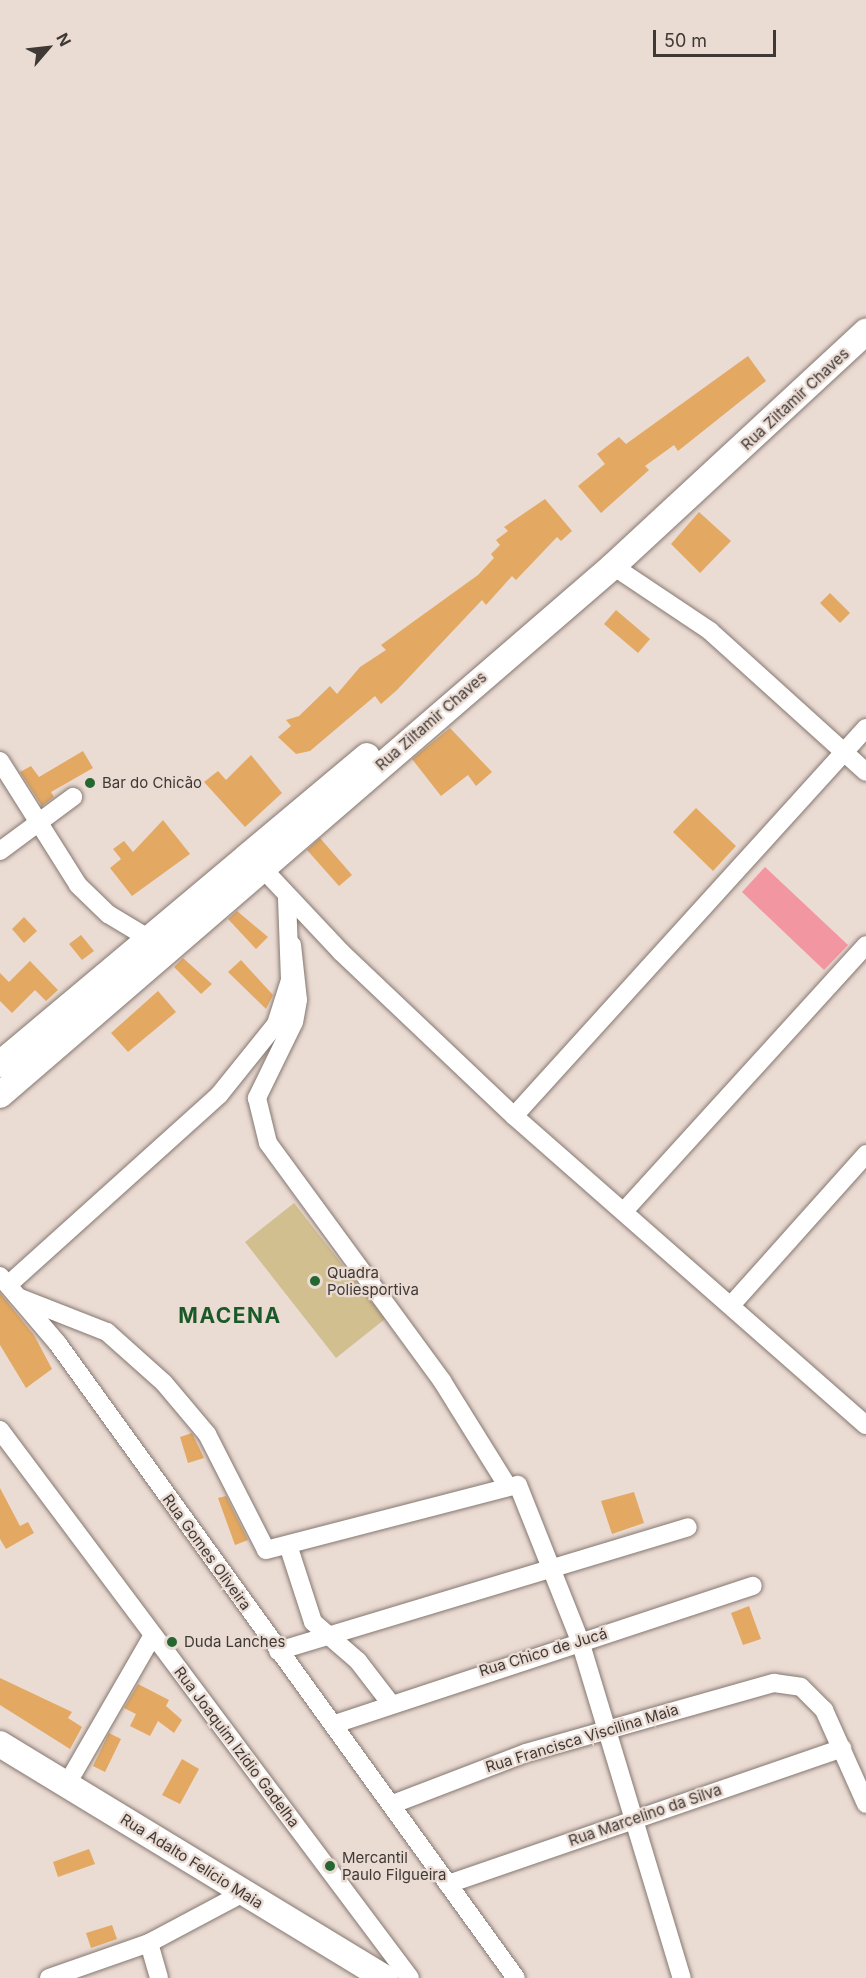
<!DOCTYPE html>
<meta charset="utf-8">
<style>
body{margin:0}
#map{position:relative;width:866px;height:1978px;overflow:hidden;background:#eadbd3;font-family:Inter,sans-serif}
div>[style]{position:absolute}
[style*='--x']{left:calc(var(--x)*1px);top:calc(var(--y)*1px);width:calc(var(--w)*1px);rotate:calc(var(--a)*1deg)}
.green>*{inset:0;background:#d2bf8f}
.water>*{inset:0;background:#f296a1}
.building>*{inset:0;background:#e3a963}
.roads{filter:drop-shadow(0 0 2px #857870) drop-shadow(0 0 2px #857870)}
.street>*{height:18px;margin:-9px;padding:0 9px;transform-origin:9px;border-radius:9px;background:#fff}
.secondary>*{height:26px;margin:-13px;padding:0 13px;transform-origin:13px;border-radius:13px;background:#fff}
.dots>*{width:16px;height:16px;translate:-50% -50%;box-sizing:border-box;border:3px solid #eadbd3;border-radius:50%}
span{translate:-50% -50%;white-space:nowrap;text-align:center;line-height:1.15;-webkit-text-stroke:4.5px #eadbd3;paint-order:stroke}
.street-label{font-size:15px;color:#3f3936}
.poi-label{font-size:15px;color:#3f3936}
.left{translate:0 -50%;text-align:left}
.district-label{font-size:21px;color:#1c5928;font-weight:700;letter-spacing:1.5px}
.north{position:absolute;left:18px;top:18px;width:60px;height:60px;-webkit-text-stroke:4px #eadbd3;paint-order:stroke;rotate:62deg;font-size:16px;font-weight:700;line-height:24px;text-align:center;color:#3f3936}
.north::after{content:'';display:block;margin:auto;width:21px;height:27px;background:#3f3936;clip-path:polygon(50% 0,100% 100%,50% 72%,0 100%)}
.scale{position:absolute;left:653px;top:30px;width:123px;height:27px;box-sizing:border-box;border:3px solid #3f3936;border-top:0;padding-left:8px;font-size:18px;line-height:21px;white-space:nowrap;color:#3f3936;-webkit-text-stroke:4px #eadbd3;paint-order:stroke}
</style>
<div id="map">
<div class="green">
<i style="clip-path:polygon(294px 1203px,385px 1319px,336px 1358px,245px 1242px)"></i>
</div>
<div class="water">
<i style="clip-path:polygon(765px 867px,848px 945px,824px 970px,742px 892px)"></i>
</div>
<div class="building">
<i style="clip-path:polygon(748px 356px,766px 381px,678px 451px,674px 445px,645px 466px,649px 470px,601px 513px,578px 486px,605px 464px,597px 454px,619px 437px,626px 444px)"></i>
<i style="clip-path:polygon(545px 499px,572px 531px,561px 541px,557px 537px,516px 580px,512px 576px,486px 605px,482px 600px,397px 690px,381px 704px,375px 696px,310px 751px,296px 754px,278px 737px,291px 726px,286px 720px,299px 716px,330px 686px,337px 694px,360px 667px,386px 650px,381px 645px,478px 575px,494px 558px,491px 554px,500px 545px,496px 540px,508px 531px,504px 527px)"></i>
<i style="clip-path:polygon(699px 512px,731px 541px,700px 573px,671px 544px)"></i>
<i style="clip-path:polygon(830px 593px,850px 613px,840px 623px,820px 603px)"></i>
<i style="clip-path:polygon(616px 610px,650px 639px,638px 653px,604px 624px)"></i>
<i style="clip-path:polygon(450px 728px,492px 772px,476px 786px,468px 775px,441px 796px,412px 759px)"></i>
<i style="clip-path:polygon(83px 751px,93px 768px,51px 792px,54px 797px,42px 806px,20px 772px,31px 766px,39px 777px)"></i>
<i style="clip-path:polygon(251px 755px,282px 793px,245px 827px,204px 782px,218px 771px,226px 780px)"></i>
<i style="clip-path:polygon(696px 808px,736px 846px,713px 871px,673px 832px)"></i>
<i style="clip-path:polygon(163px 820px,190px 854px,132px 896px,110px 868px,121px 859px,113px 849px,124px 841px,133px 852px)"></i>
<i style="clip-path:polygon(320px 838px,352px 875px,339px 886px,307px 850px)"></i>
<i style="clip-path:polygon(237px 911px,268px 937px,256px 949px,228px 919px)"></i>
<i style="clip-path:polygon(24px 917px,37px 931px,24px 943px,12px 929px)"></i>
<i style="clip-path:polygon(81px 935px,94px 951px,82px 960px,69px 944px)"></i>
<i style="clip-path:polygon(183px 958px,212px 984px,201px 994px,174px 967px)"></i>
<i style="clip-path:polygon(241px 960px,273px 995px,266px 1009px,228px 972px)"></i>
<i style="clip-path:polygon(30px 961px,58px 990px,46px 1001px,35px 990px,12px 1013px,0 1001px,0 973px,9px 982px)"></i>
<i style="clip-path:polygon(158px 991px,176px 1012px,128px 1052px,111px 1033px)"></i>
<i style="clip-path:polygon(0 1293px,34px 1335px,52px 1369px,26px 1388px,0 1345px)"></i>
<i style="clip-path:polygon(192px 1433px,204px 1458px,188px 1463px,180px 1437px)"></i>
<i style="clip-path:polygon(0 1488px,20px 1526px,28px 1522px,34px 1533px,6px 1549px,0 1539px)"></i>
<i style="clip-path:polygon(634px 1492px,644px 1523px,612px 1534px,601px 1501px)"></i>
<i style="clip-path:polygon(226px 1496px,248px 1540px,235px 1545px,218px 1498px)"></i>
<i style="clip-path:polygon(749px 1606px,761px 1639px,743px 1645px,731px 1613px)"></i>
<i style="clip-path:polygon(0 1678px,72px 1712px,68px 1718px,82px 1727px,70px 1749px,0 1705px)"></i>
<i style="clip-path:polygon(138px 1684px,169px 1700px,166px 1706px,182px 1720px,174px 1733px,158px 1721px,150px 1736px,130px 1726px,136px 1714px,124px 1708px)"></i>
<i style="clip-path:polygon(109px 1733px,121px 1739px,105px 1772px,93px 1766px)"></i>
<i style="clip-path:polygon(182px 1759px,199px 1769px,180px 1804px,162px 1795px)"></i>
<i style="clip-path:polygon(89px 1849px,95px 1864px,58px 1877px,53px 1862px)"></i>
<i style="clip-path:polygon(112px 1925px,117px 1939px,91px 1948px,86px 1933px)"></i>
</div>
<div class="roads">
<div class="street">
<i style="--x:613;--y:566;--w:117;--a:33.8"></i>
<i style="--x:710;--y:631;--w:210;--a:42.1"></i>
<i style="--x:0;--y:761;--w:146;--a:57.8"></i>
<i style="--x:78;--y:885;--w:42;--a:44"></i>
<i style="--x:108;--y:914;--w:47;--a:31"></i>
<i style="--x:0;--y:851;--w:91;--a:-36.5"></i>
<i style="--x:264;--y:870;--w:112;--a:46.8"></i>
<i style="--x:341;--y:952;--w:238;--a:43.5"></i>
<i style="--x:514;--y:1116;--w:468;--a:41.3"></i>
<i style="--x:292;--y:945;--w:55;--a:83.8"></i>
<i style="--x:298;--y:1000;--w:22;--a:100"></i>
<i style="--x:294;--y:1022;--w:85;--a:116"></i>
<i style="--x:257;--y:1098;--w:46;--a:76.3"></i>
<i style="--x:268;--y:1143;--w:295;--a:53.8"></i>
<i style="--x:442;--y:1381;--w:121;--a:58.1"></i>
<i style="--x:514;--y:1116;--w:524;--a:-47.79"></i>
<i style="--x:625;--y:1210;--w:358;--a:-47.7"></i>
<i style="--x:0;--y:1276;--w:89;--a:49.5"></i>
<i style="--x:58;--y:1344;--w:782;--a:54.16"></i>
<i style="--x:8;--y:1285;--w:284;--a:-42"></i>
<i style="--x:219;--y:1095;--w:91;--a:-51.2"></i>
<i style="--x:276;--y:1024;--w:46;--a:-72.3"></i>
<i style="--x:290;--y:980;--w:82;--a:-92.1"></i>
<i style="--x:18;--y:1297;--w:96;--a:21.5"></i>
<i style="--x:107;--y:1332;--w:76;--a:41.8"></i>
<i style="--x:164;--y:1383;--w:67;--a:49.9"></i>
<i style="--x:207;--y:1434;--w:130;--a:63"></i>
<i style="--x:266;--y:1550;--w:260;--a:-14.5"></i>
<i style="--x:518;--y:1485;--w:168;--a:68.3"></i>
<i style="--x:580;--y:1641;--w:352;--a:73.2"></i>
<i style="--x:733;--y:1303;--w:200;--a:-48.2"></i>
<i style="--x:0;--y:1430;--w:684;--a:53.2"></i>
<i style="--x:289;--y:1548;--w:78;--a:72"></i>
<i style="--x:313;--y:1622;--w:60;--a:40.9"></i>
<i style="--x:358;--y:1661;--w:54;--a:52.5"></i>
<i style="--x:278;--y:1651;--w:428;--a:-16.8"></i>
<i style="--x:335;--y:1724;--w:440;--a:-18.3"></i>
<i style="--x:67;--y:1784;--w:172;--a:-60"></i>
<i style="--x:393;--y:1804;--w:142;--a:-21"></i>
<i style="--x:526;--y:1753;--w:258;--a:-15.8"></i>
<i style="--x:774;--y:1683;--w:27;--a:8"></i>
<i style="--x:801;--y:1687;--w:33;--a:45"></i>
<i style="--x:824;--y:1710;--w:103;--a:65.9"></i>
<i style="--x:448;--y:1884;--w:417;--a:-19"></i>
<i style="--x:149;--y:1943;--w:36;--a:74"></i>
<i style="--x:49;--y:1978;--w:106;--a:-19.3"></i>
<i style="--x:149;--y:1943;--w:106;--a:-28"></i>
</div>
<div class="secondary">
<i style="--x:0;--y:1064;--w:479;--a:-40"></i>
<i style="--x:0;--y:1095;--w:810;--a:-40.79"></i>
<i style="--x:613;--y:566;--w:345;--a:-42.8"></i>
<i style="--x:0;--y:1744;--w:451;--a:31.3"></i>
</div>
</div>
<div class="dots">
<i style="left:90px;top:783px;background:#256731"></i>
<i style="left:315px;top:1281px;background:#256731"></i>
<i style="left:172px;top:1642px;background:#256731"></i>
<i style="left:330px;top:1866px;background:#256731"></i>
</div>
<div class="street-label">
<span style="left:795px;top:399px;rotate:-43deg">Rua Ziltamir Chaves</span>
<span style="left:431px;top:721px;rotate:-41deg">Rua Ziltamir Chaves</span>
<span style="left:207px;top:1552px;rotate:54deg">Rua Gomes Oliveira</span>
<span style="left:543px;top:1652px;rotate:-17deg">Rua Chico de Jucá</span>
<span style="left:582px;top:1738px;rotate:-17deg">Rua Francisca Viscilina Maia</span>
<span style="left:237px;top:1747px;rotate:53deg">Rua Joaquim Izídio Gadelha</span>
<span style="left:645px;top:1815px;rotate:-19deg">Rua Marcelino da Silva</span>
<span style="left:192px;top:1861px;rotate:32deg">Rua Adalto Felício Maia</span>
</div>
<div class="poi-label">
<span class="left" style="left:102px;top:783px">Bar do Chicão</span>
<span class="left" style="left:327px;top:1281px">Quadra<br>Poliesportiva</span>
<span class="left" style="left:184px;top:1642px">Duda Lanches</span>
<span class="left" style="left:342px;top:1866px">Mercantil<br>Paulo Filgueira</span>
</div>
<div class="district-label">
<span style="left:230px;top:1316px">MACENA</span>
</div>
<div class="north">N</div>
<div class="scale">50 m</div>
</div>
